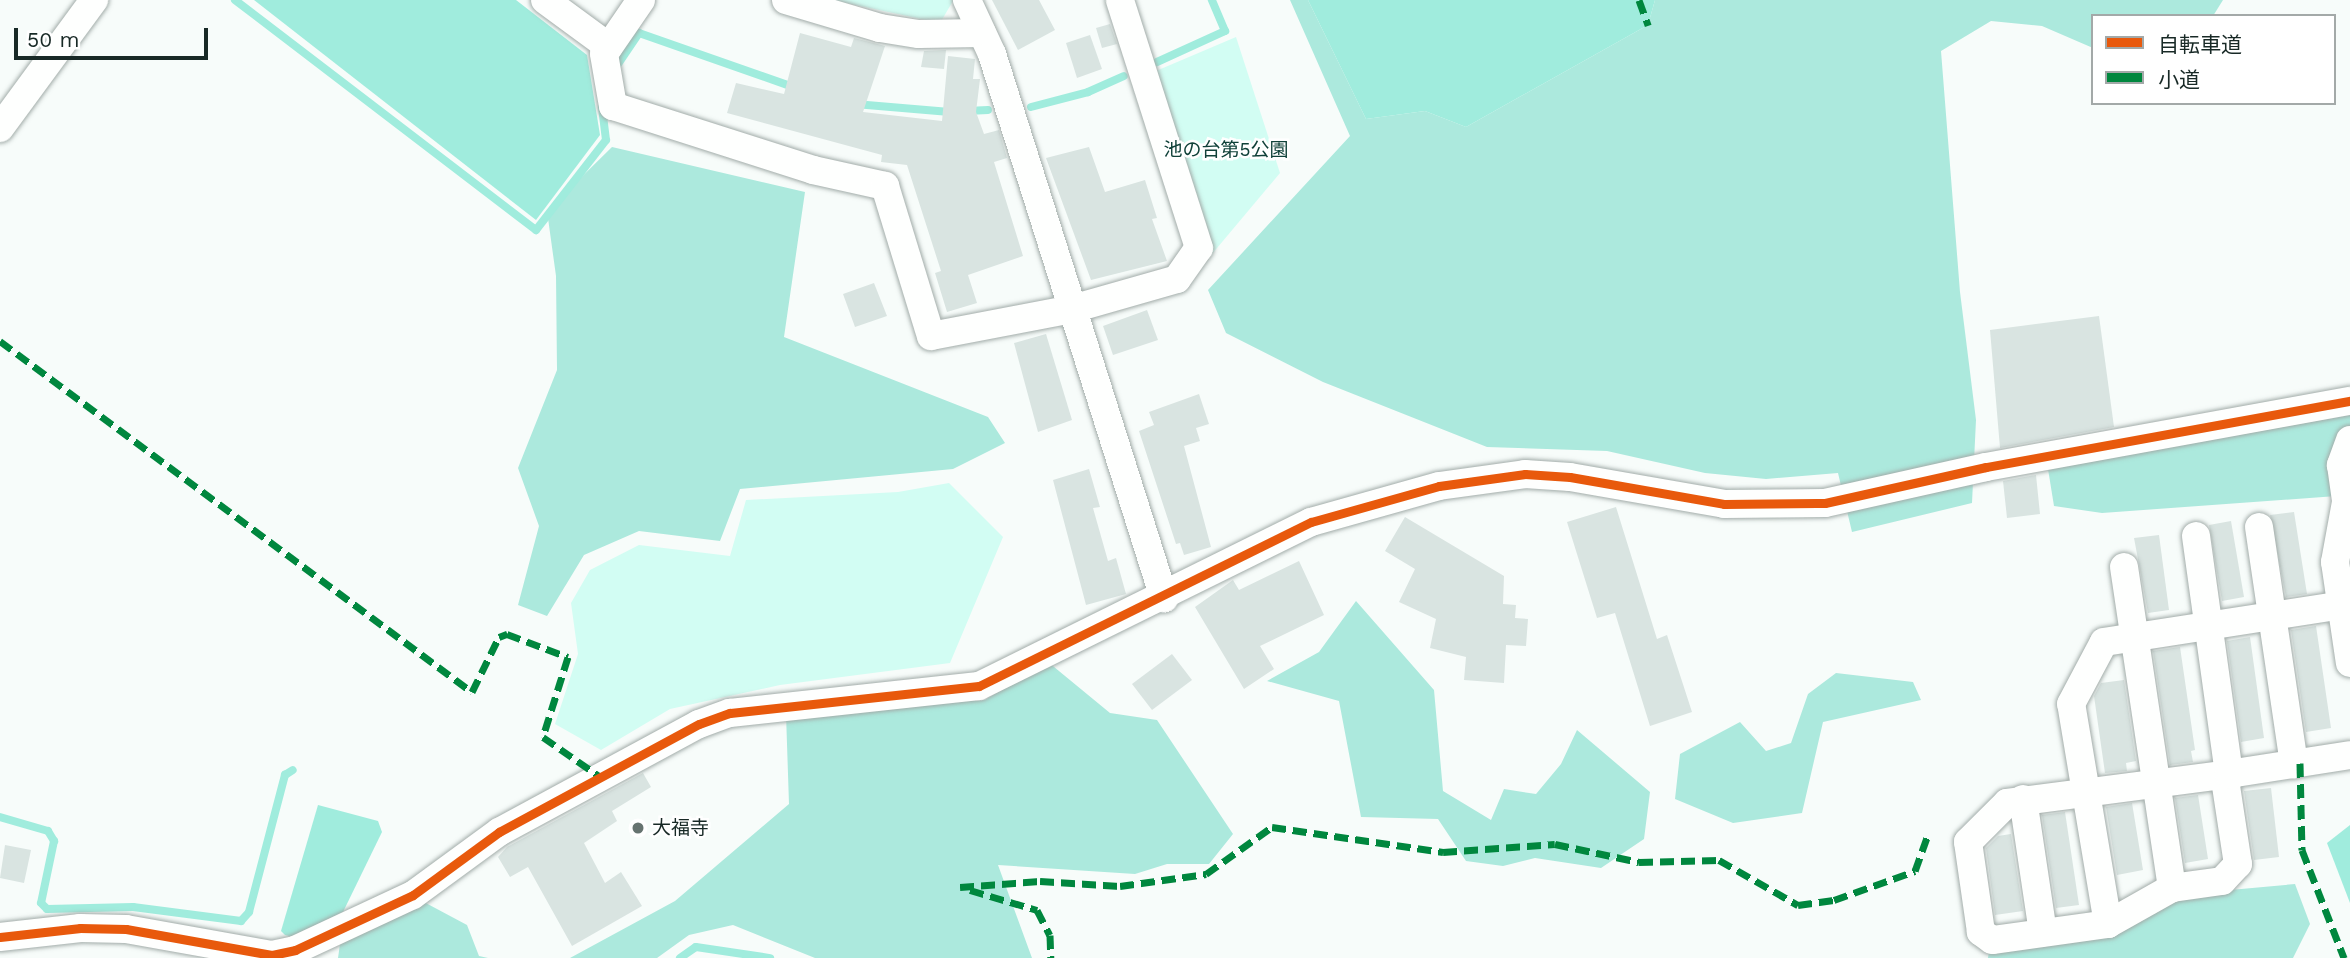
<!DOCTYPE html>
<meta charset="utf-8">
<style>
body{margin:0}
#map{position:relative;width:2350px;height:958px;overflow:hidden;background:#f7fcfa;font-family:"Work Sans","Noto Sans JP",sans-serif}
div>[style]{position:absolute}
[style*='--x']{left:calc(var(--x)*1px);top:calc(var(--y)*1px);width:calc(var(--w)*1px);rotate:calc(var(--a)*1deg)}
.green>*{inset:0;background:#d2fdf3}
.forest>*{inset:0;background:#ace9dd}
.water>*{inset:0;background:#a0ecdd}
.stream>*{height:8px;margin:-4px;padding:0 4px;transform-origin:4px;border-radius:4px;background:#a0ecdd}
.building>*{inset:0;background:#d9e4e1}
.roads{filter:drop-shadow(0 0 2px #a2aca9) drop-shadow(0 0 2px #a2aca9)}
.street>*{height:28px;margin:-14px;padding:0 14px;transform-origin:14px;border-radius:14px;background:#fefffe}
.quiet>*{height:7px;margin-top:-3.5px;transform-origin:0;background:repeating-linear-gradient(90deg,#00873e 0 14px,transparent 0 21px)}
.cycleway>*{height:9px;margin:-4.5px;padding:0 4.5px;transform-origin:4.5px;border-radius:4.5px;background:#e8590c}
.dots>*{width:19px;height:19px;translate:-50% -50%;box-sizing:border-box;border:4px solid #fff;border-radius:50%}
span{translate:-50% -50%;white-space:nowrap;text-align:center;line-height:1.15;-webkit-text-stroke:5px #fff;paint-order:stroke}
.park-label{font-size:19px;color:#104139}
.poi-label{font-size:19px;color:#182926}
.left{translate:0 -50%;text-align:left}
.legend{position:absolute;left:2091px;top:14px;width:245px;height:91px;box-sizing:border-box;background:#fff;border:2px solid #a3a9a8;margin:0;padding:9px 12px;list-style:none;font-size:21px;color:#182926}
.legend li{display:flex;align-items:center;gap:14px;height:35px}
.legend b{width:35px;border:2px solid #a3a9a8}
.scale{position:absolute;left:14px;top:28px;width:194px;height:32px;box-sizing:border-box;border:4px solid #182926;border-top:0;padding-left:9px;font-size:21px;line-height:24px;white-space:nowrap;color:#182926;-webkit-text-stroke:5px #fff;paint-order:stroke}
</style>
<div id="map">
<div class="green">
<i style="clip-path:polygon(832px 0,952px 0,953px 1px,940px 23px)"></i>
<i style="clip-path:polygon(1236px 37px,1280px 173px,1212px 254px,1156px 71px)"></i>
<i style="clip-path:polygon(949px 483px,1003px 537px,950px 663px,780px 685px,670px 709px,601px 750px,555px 724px,578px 654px,571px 603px,590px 570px,639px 545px,730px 556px,746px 500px,898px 492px)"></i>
</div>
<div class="forest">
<i style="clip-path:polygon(1290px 0,1308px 0,1366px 119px,1425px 111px,1466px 127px,1648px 25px,1655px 0,2223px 0,2213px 16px,2093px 16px,2093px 48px,2042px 26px,1991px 21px,1941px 51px,1960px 292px,1976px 420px,1972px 503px,1852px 532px,1838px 473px,1766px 479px,1705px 473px,1607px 451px,1487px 447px,1323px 382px,1226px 333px,1208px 290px,1350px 136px)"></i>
<i style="clip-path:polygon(612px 147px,805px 192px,784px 337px,988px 417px,1005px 443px,953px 469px,740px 489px,720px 541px,639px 531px,584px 555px,547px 616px,518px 605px,539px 526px,518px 468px,557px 370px,556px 276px,547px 211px)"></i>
<i style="clip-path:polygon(2350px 415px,2350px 495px,2102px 513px,2054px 506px,2048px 469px)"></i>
<i style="clip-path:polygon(1356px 601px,1434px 690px,1443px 791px,1491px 820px,1504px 789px,1536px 794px,1561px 764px,1577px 730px,1650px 792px,1644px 839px,1601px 868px,1535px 858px,1503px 866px,1466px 861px,1438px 819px,1361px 817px,1339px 701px,1267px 681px,1319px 652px)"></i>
<i style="clip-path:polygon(1048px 662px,1110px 713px,1157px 720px,1233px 834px,1209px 864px,1167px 864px,1135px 874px,998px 865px,1032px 958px,815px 958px,733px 925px,689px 935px,657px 958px,570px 958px,675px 901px,789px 804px,786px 714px,985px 700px)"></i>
<i style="clip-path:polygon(1836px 673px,1913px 682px,1921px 700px,1823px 722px,1802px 813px,1733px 823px,1675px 799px,1680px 754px,1740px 722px,1766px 751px,1791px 743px,1808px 694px)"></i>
<i style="clip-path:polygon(2295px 884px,2310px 924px,2293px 958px,1988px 958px,1989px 951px,2186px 894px)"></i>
<i style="clip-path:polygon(422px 901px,467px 925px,479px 956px,488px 958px,338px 958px,340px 944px)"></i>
</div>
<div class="water">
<i style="clip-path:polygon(254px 0,516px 0,587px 55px,600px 135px,536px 220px)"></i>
<i style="clip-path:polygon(1308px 0,1655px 0,1648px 25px,1466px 127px,1425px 111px,1366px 119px)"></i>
<i style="clip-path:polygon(318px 805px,378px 821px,382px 832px,343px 912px,293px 937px,285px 935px,281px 931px)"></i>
<i style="clip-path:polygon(2350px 825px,2350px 903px,2327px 843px)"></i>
</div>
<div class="stream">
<i style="--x:235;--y:0;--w:379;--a:37.4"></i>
<i style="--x:536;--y:230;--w:114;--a:-52.1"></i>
<i style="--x:606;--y:140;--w:33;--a:-97"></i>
<i style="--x:1157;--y:62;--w:75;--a:-24.5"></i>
<i style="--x:1225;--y:31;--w:34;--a:-113"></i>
<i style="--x:614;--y:70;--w:45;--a:-56"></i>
<i style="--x:639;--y:33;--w:166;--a:19.3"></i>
<i style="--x:855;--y:104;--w:95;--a:4.8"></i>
<i style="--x:1031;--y:107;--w:59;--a:-14.7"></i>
<i style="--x:1088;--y:92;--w:39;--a:-24"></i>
<i style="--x:967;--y:111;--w:21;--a:-3"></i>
<i style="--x:0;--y:817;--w:50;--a:16.3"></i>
<i style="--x:48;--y:831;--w:12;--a:59"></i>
<i style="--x:54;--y:841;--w:63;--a:101.8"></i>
<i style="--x:41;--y:903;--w:8;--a:45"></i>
<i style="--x:47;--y:909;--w:86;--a:-1.3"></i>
<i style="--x:133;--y:907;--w:109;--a:7.4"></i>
<i style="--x:241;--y:921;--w:12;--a:-48"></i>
<i style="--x:249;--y:912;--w:142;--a:-75.3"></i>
<i style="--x:285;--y:775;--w:9;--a:-32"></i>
<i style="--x:680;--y:958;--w:19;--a:-35"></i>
<i style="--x:696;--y:947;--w:75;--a:8.5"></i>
</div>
<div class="building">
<i style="clip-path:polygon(992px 0,1039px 0,1055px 30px,1018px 50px)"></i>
<i style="clip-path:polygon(1110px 24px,1117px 44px,1102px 48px,1096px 28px)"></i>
<i style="clip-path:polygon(800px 33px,851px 47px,854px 38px,885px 46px,863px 112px,942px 121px,948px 56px,975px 59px,973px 79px,980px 79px,976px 112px,984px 134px,999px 130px,1007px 158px,994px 162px,1023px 256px,968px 275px,977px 303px,947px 312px,935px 273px,941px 271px,907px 165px,881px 162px,882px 155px,727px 113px,736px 83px,784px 94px)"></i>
<i style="clip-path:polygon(1090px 35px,1102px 69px,1077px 78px,1066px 43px)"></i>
<i style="clip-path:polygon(946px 50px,944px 69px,921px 67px,924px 51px)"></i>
<i style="clip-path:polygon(1089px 147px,1105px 192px,1145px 180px,1157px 218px,1152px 219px,1167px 261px,1091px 280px,1046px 158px)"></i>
<i style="clip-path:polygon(874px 283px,887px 316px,855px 327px,843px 294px)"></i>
<i style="clip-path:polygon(1147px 310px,1158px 340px,1113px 355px,1103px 326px)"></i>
<i style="clip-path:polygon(2099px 316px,2114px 427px,2000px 448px,1990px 330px)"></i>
<i style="clip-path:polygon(1046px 334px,1072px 420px,1038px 432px,1014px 343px)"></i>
<i style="clip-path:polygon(1199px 394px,1209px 424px,1196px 428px,1200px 441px,1184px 446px,1211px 547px,1184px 555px,1180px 543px,1176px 544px,1139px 431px,1154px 425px,1149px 412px)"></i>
<i style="clip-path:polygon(1089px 469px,1100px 507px,1093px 508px,1108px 561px,1116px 558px,1126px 594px,1086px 605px,1053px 480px)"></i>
<i style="clip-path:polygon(2036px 475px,2040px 514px,2007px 518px,2003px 481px)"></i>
<i style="clip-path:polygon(1616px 507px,1657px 639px,1667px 635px,1692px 712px,1650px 726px,1615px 613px,1597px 618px,1567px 522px)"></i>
<i style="clip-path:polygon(2294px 512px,2307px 594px,2286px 597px,2270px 515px)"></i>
<i style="clip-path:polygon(1405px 517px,1504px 576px,1503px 604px,1516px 605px,1515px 618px,1528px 619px,1526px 646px,1506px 645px,1504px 683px,1464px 680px,1466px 657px,1430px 648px,1436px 619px,1399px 602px,1415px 569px,1385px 551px)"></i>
<i style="clip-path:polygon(2231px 521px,2244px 597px,2222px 601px,2209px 525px)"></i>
<i style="clip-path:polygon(2159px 535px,2169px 610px,2148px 613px,2134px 538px)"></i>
<i style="clip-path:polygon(1299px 561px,1324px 615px,1260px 646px,1274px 669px,1244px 689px,1195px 607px,1233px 580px,1239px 590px)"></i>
<i style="clip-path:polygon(2316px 626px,2331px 728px,2306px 732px,2291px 630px)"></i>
<i style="clip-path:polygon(2250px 637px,2264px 738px,2241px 742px,2227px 641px)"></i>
<i style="clip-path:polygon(2180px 647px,2195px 750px,2191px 751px,2193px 762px,2170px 765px,2153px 651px)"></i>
<i style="clip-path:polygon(1172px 654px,1192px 680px,1152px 710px,1132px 684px)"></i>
<i style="clip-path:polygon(2124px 680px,2136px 761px,2126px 763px,2127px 771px,2105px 773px,2094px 696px,2101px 683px)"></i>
<i style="clip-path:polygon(643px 773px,651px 787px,612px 811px,617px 821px,584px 843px,605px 883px,621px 872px,642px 906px,572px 946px,528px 867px,510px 877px,498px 857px,507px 847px)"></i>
<i style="clip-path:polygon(2271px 788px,2279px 857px,2254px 860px,2244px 791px)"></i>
<i style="clip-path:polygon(2198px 795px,2208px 859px,2185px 863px,2175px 798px)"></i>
<i style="clip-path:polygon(2132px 803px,2143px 870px,2117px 875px,2106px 807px)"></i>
<i style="clip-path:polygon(2065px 812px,2079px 905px,2056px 908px,2042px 815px)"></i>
<i style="clip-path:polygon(2011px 834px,2023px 911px,1995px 915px,1986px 848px,1998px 836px)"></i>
<i style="clip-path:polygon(5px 845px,31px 850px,24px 883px,0 878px)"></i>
</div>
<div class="roads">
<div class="street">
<i style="--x:545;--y:0;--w:79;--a:36.3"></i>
<i style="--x:641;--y:0;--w:65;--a:124.4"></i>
<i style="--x:604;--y:54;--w:53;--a:80.2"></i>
<i style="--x:613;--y:106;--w:210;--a:17.7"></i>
<i style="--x:813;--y:170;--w:74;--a:12.5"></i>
<i style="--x:885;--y:186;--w:157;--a:73"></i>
<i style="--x:931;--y:336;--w:144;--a:-10.8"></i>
<i style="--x:1072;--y:309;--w:109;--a:-15.9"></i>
<i style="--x:1177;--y:279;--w:38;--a:-55"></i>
<i style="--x:1199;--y:248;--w:260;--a:-107.7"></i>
<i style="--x:786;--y:0;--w:98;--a:16.6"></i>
<i style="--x:880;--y:28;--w:39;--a:9"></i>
<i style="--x:919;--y:34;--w:63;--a:-0.9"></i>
<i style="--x:967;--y:0;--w:60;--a:65.2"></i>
<i style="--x:992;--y:54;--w:571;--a:72.45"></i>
<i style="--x:0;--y:128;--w:159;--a:-53.7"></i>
<i style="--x:2350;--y:440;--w:27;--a:110"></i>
<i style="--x:2341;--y:465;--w:37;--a:82"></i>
<i style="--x:2346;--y:502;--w:61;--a:100.4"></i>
<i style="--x:2335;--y:562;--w:102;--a:81.6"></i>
<i style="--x:2259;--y:527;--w:240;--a:81.6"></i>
<i style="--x:2196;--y:536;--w:240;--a:82.1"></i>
<i style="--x:2229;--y:774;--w:12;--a:104"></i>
<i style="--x:2226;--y:786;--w:79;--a:81.3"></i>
<i style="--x:2238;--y:864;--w:23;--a:133"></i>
<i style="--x:2222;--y:881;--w:50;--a:172"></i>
<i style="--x:2172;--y:888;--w:73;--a:150.6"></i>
<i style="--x:2108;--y:924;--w:117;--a:172.1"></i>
<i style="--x:1992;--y:940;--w:14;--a:-144"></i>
<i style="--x:1981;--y:932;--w:91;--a:-98.2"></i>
<i style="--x:1968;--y:842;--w:55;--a:-45"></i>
<i style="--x:2007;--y:803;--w:224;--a:-7.4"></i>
<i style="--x:2229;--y:774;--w:122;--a:-8.9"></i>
<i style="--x:2124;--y:567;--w:325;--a:81.5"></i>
<i style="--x:2023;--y:799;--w:135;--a:81.5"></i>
<i style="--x:2108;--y:924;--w:223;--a:-99.5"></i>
<i style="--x:2071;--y:704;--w:70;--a:-62"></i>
<i style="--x:2104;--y:642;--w:249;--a:-8.8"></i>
<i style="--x:0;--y:937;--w:81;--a:-6.4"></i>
<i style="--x:80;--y:928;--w:46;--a:1.2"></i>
<i style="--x:126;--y:929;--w:148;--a:10.1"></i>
<i style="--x:272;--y:955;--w:24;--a:-12"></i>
<i style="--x:295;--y:950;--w:130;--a:-25"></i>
<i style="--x:413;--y:895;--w:107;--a:-36.2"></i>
<i style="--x:499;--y:832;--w:227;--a:-28.4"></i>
<i style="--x:699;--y:724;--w:33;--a:-20"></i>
<i style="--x:730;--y:713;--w:250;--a:-6.2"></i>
<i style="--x:979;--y:686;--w:370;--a:-26.3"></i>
<i style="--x:1311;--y:522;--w:133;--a:-15.7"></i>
<i style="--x:1439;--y:486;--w:87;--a:-7.9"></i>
<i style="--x:1525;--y:474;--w:45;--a:3.8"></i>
<i style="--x:1570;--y:477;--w:156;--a:9.9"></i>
<i style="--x:1724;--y:504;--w:101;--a:-0.6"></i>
<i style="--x:1825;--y:503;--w:165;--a:-12.6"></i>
<i style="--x:1986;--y:467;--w:370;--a:-10.3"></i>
</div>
</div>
<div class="quiet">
<i style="--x:1639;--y:0;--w:27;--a:70"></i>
<i style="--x:0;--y:341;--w:588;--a:36.64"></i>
<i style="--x:472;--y:692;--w:61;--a:-63.9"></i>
<i style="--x:499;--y:637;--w:9;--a:-21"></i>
<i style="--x:507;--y:634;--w:65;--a:20.7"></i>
<i style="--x:568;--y:657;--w:84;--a:107.4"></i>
<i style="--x:543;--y:737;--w:72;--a:34.8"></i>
<i style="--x:2300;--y:763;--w:87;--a:88.7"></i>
<i style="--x:2302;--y:850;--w:116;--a:68.7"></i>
<i style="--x:960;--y:887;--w:80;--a:-4.3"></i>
<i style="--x:1040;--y:881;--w:80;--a:3.6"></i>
<i style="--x:1120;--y:886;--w:87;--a:-7.9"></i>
<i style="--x:1206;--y:874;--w:81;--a:-35.5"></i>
<i style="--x:1272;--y:827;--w:173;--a:8.3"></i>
<i style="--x:1443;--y:852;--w:112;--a:-4.1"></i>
<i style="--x:1555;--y:844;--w:86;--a:12.1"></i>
<i style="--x:1639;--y:862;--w:80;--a:-1.4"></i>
<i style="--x:1719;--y:860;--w:91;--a:29.7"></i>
<i style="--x:1798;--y:905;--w:36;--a:-8"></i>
<i style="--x:1834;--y:900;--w:86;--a:-19.7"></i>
<i style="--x:1915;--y:871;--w:41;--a:-70.3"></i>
<i style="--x:970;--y:890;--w:70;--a:16.6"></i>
<i style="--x:1037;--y:910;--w:28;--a:63"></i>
<i style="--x:1050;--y:935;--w:23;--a:88"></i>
</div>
<div class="cycleway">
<i style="--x:0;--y:937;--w:81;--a:-6.4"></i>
<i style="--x:80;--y:928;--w:46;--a:1.2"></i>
<i style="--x:126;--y:929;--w:148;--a:10.1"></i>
<i style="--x:272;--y:955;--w:24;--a:-12"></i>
<i style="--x:295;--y:950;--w:130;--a:-25"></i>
<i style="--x:413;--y:895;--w:107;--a:-36.2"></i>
<i style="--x:499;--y:832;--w:227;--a:-28.4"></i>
<i style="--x:699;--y:724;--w:33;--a:-20"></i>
<i style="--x:730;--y:713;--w:250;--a:-6.2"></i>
<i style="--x:979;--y:686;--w:370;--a:-26.3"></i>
<i style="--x:1311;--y:522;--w:133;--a:-15.7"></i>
<i style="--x:1439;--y:486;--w:87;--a:-7.9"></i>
<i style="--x:1525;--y:474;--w:45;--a:3.8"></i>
<i style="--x:1570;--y:477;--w:156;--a:9.9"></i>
<i style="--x:1724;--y:504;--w:101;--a:-0.6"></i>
<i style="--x:1825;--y:503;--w:165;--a:-12.6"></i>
<i style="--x:1986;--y:467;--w:370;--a:-10.3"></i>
</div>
<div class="dots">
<i style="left:638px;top:828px;background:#667370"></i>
</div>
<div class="park-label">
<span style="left:1226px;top:150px">池の台第5公園</span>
</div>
<div class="poi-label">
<span class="left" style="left:652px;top:828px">大福寺</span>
</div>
<ul class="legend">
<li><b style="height:9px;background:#e8590c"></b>自転車道</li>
<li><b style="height:9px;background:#00873e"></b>小道</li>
</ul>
<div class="scale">50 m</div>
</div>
